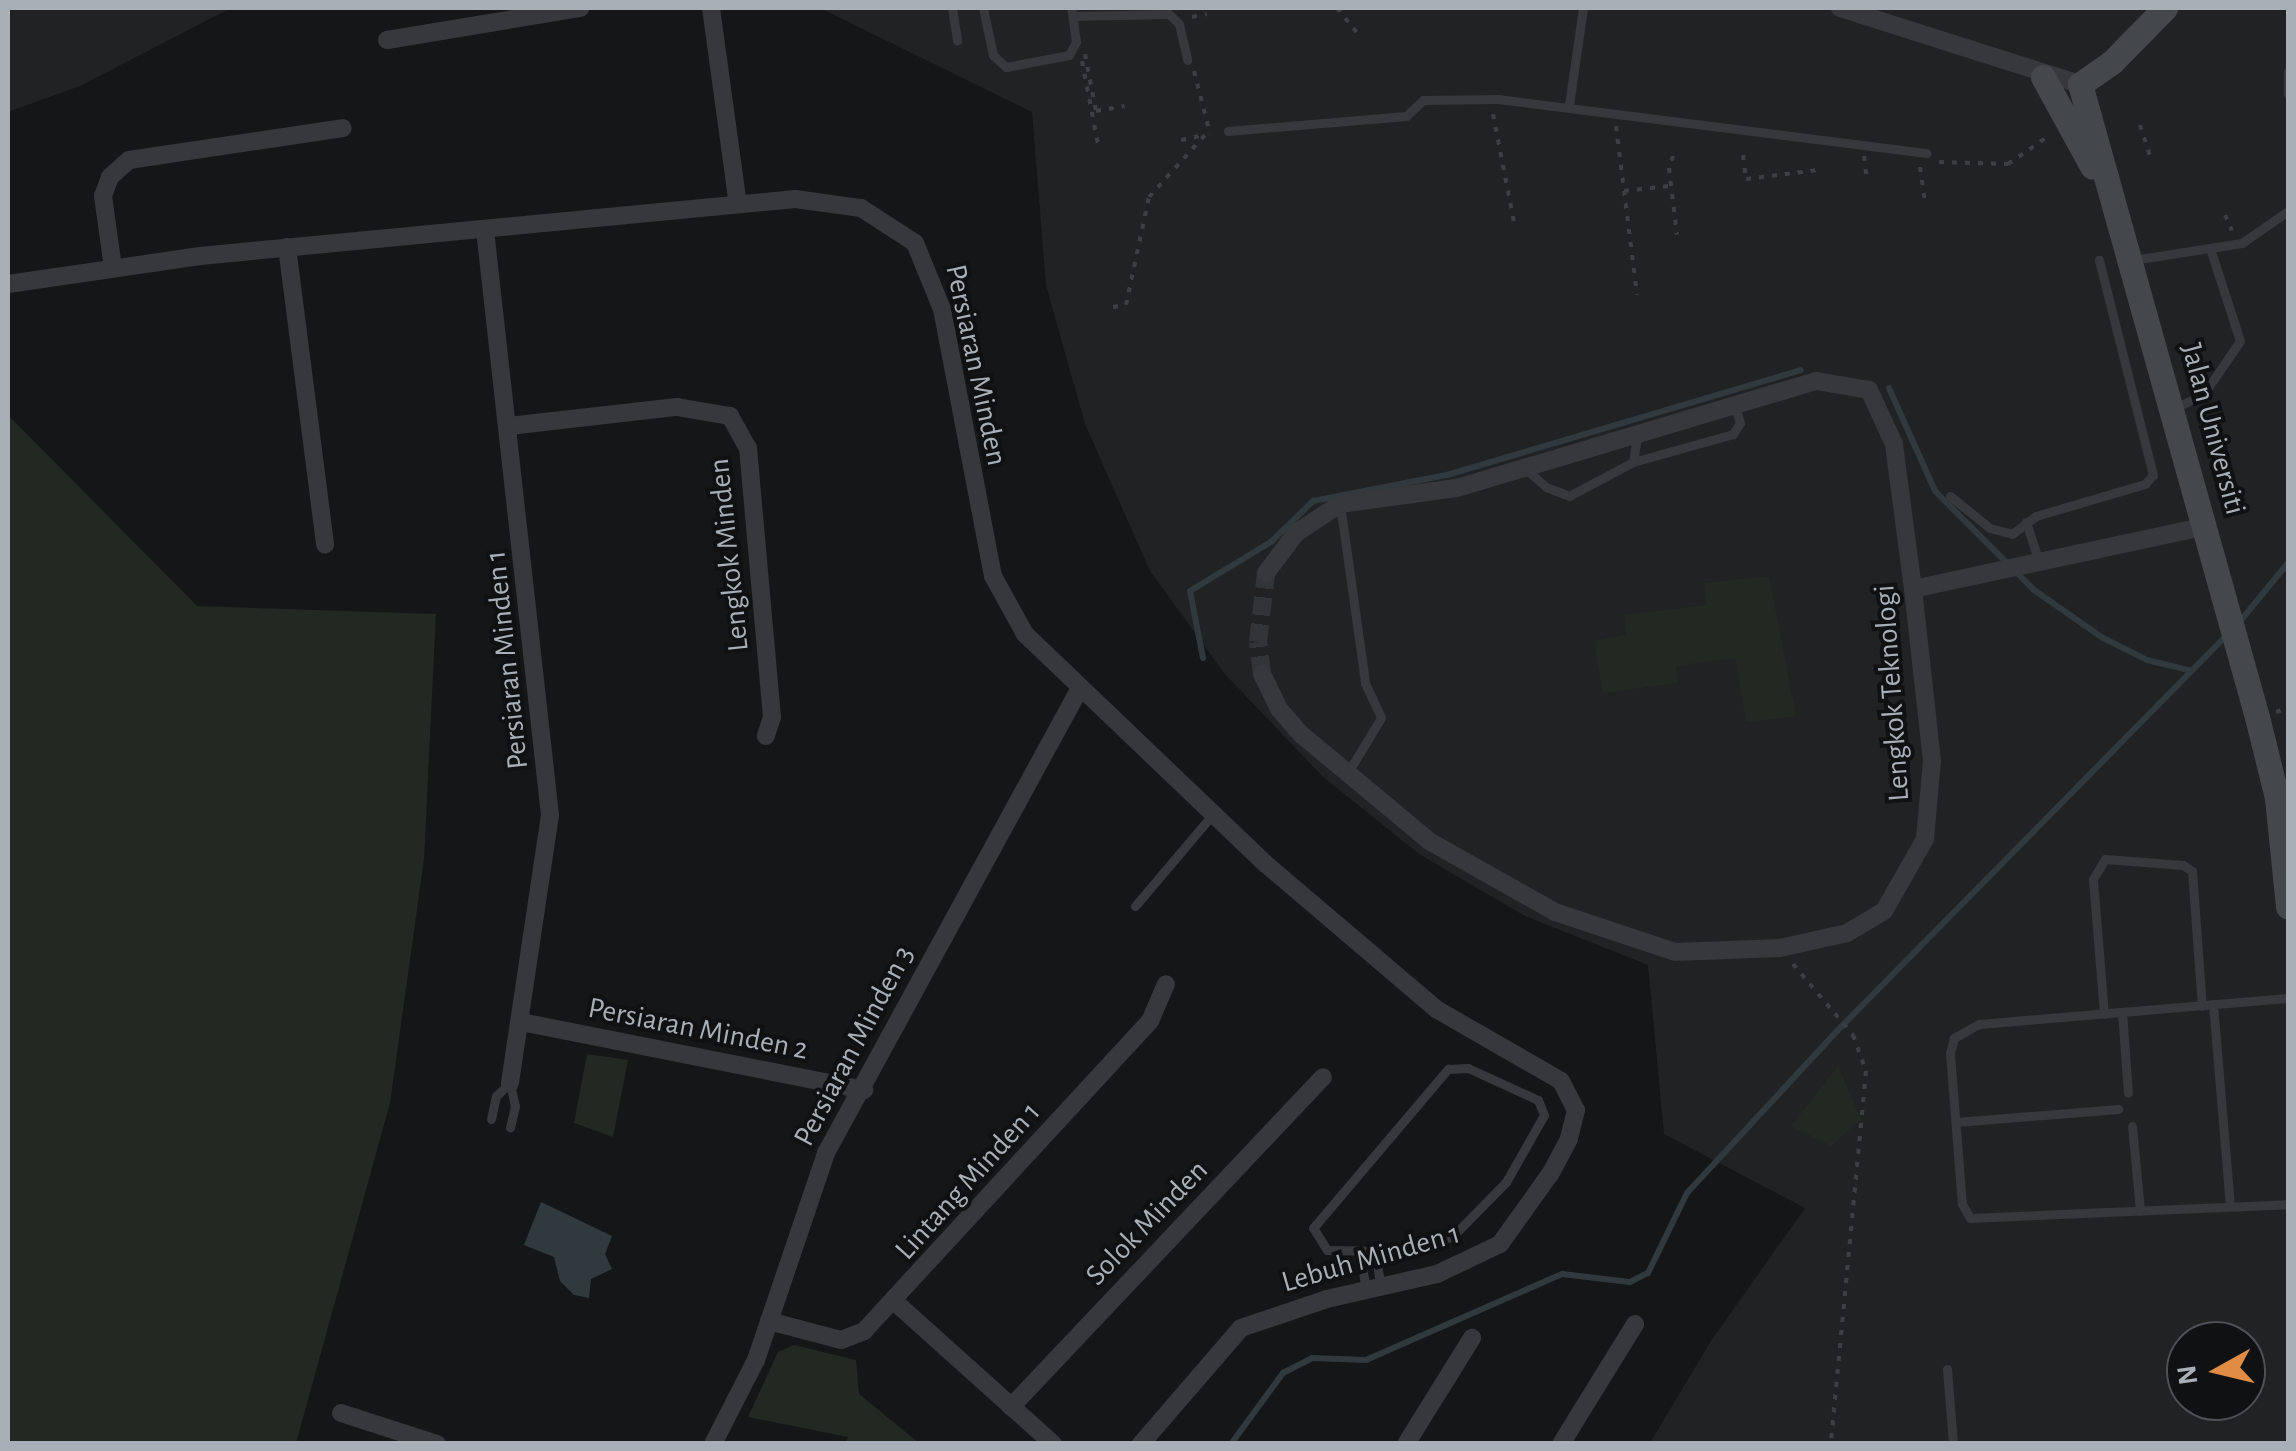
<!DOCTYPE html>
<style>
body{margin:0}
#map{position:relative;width:2296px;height:1451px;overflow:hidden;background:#151617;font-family:"Alegreya Sans",sans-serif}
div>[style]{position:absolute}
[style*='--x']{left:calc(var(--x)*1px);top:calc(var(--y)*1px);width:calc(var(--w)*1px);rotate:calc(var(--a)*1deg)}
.built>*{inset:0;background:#212224}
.green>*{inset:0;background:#222922}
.water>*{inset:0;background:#303a3e}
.stream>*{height:6px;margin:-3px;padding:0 3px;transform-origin:3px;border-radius:3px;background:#303a3e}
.street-tunnel>*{height:18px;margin-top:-9px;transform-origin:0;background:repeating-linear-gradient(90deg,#323537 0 18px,transparent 0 27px)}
.path>*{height:4px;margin-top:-2px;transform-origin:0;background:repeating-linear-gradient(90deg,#3d3f42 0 5px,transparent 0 13px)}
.lane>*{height:9px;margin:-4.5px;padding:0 4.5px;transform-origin:4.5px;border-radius:4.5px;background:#37383b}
.street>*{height:18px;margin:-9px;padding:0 9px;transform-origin:9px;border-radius:9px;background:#37383b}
.secondary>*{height:25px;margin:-12.5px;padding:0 12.5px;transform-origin:12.5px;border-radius:12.5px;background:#45484b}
span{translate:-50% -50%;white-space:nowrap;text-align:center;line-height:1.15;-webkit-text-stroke:8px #101112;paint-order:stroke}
.street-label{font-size:30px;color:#a8afb6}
.frame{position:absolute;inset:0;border:10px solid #a8afb6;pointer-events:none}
.north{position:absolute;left:2166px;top:1321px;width:100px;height:100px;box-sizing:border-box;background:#101112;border:2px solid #4d5054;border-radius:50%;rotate:262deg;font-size:28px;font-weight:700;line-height:40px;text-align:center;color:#a8afb6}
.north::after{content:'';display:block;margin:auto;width:35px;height:45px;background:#e08c44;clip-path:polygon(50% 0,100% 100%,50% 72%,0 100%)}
</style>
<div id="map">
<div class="built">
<i style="clip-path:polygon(8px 8px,231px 8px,80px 86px,8px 112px)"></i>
<i style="clip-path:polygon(evenodd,820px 8px,2288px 8px,2288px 1443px,1650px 1443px,1711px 1341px,1805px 1208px,1664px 1134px,1648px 965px,1525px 916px,1419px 854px,1322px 776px,1224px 673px,1150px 571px,1085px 424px,1046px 285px,1032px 112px,820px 8px,2186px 1341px,2246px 1341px,2246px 1401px,2186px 1401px,2186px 1341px)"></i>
</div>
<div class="green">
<i style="clip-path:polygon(8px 415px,197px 606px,436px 614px,424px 859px,390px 1103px,296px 1443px,8px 1443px)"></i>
<i style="clip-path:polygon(1769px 576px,1796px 716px,1746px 722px,1735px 658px,1676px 666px,1678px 683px,1603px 693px,1594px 641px,1626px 635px,1624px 615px,1706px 605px,1704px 583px)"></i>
<i style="clip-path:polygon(587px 1054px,628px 1060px,613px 1137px,574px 1123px)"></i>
<i style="clip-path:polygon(1838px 1066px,1861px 1119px,1831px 1146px,1791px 1126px)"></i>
<i style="clip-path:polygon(794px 1345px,856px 1360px,859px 1394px,919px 1443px,846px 1443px,848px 1437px,748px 1417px,778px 1352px)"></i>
</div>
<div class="water">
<i style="clip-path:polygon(541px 1202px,612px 1236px,605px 1254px,612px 1269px,591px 1279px,589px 1298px,574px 1295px,560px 1281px,554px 1257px,524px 1245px)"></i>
</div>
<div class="stream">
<i style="--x:1889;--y:388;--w:113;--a:65.9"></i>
<i style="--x:1935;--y:491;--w:140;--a:45"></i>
<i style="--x:2034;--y:590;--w:84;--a:34.8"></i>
<i style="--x:2103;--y:638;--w:49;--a:26.6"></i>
<i style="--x:2147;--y:660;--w:46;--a:13.7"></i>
<i style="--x:2237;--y:625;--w:80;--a:-50.6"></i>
<i style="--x:1203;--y:658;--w:68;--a:-101"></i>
<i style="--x:1190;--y:591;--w:95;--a:-31.2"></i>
<i style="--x:1271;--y:542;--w:59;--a:-44.3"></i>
<i style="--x:1313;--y:501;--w:136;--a:-11"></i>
<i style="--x:1447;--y:475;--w:369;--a:-16.5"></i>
<i style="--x:1231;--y:1444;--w:88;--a:-53.8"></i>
<i style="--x:1283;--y:1373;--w:33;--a:-27"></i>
<i style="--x:1312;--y:1358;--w:54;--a:2.1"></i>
<i style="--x:1366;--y:1360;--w:214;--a:-23.7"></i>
<i style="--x:1562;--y:1274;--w:68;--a:6.7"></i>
<i style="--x:1630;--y:1282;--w:20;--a:-27"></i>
<i style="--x:1648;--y:1273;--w:89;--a:-64"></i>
<i style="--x:1687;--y:1193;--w:221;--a:-47.2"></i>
<i style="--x:1837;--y:1031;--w:557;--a:-45.44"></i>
</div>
<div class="street-tunnel">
<i style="--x:1262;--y:674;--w:32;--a:-97"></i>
<i style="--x:1258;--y:642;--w:69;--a:-83.4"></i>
</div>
<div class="path">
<i style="--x:1337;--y:8;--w:35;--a:51"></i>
<i style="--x:1192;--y:17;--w:15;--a:-11"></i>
<i style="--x:1085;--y:54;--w:58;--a:79.1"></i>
<i style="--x:1096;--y:111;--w:29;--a:-10"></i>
<i style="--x:1082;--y:61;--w:90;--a:79.1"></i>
<i style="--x:1194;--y:71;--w:65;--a:75.7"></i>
<i style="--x:1493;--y:114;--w:115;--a:79"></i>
<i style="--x:2140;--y:125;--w:32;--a:72"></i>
<i style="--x:1616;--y:126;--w:170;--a:82.9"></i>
<i style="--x:1181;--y:140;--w:24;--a:-12"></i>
<i style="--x:1743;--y:155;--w:24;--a:83"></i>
<i style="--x:1746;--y:179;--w:72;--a:-7.2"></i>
<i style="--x:1673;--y:156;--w:13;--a:108"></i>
<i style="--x:1669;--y:168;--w:67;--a:83.2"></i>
<i style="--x:1864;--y:156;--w:25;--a:83"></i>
<i style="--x:1939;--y:162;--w:69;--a:1.7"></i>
<i style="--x:2008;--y:164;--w:51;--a:-34.6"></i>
<i style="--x:1920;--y:167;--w:34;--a:82"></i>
<i style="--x:1624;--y:191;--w:45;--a:-6.3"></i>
<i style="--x:2225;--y:215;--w:17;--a:66"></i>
<i style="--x:1113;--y:307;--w:13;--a:-9"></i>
<i style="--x:1126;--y:305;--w:110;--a:-78"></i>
<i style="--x:1149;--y:197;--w:84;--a:-47.9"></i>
<i style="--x:2276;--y:712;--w:13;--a:-18"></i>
<i style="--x:1793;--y:964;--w:93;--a:49.8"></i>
<i style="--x:1853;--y:1035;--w:38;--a:70"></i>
<i style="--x:1866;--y:1071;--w:375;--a:95.4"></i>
</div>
<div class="lane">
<i style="--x:952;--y:8;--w:33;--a:81"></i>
<i style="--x:983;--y:8;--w:48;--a:78"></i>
<i style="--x:993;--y:55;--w:18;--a:43"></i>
<i style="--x:1006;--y:67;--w:64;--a:-10.8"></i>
<i style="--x:1069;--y:55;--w:15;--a:-62"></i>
<i style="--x:1076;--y:42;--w:34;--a:-98"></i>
<i style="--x:1073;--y:16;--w:96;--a:-1.2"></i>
<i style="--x:1169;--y:14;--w:14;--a:45"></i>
<i style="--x:1179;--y:24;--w:37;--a:77"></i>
<i style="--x:2288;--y:71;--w:23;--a:90"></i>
<i style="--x:1569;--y:105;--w:98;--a:-81.8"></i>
<i style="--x:1228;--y:131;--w:179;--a:-4.8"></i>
<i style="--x:1406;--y:116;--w:23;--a:-43"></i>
<i style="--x:1423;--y:100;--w:75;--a:-0.8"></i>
<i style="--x:1498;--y:99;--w:432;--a:7.2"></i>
<i style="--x:2133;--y:260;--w:110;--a:-8.9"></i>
<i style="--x:2242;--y:243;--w:56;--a:-34.8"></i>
<i style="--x:2174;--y:408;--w:32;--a:-24"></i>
<i style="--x:2203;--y:395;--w:65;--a:-55.6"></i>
<i style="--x:2240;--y:341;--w:95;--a:-107.9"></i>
<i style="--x:1633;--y:462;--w:104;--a:-15.6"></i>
<i style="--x:1733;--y:434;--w:13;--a:-58"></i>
<i style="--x:1740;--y:423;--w:18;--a:-106"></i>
<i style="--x:1525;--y:468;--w:28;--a:42"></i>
<i style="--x:1546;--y:487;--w:25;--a:21"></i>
<i style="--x:1569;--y:496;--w:72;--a:-28"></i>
<i style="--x:1633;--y:462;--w:26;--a:-81"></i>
<i style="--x:1950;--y:496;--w:51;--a:38.7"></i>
<i style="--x:1990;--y:528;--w:23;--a:15"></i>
<i style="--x:2012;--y:534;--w:30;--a:-37"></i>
<i style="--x:2036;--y:516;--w:114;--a:-16.4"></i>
<i style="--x:2145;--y:484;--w:12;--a:-48"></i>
<i style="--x:2153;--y:475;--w:222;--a:-104.1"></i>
<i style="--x:1340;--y:504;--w:181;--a:82"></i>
<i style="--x:1365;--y:683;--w:38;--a:65"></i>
<i style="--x:1381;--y:718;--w:63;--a:121.4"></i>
<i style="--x:2026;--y:522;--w:42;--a:72"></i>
<i style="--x:1135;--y:906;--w:122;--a:-49.7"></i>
<i style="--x:2288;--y:998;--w:310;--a:175.2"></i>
<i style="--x:1979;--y:1024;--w:29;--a:151"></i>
<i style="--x:1954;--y:1038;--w:16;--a:105"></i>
<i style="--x:1950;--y:1053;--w:151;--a:85.5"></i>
<i style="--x:1962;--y:1204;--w:16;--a:60"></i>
<i style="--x:1970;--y:1218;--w:318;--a:-2.5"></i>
<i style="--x:2213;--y:1004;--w:202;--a:85.2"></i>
<i style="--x:2122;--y:1012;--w:81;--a:85.8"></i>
<i style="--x:2104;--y:1014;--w:135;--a:-94.7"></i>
<i style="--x:2093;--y:879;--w:23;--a:-59"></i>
<i style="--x:2105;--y:859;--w:78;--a:4.4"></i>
<i style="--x:2183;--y:865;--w:11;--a:34"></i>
<i style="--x:2192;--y:871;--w:135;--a:85.8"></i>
<i style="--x:1468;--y:1068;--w:77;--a:24.6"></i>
<i style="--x:1538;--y:1100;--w:16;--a:68"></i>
<i style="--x:1544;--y:1115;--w:77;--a:119.6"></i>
<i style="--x:1506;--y:1182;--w:77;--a:134.5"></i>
<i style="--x:1452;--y:1237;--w:70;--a:168.5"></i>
<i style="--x:1383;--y:1251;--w:56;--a:-179"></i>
<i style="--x:1327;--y:1250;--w:26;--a:-122"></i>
<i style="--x:1313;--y:1228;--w:209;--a:-49.7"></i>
<i style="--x:1448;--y:1069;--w:20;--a:-3"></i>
<i style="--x:510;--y:1083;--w:24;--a:78"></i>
<i style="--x:515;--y:1106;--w:22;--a:103"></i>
<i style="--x:491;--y:1119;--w:24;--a:-78"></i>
<i style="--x:496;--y:1096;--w:19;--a:-43"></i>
<i style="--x:1956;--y:1122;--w:163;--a:-4.6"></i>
<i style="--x:2132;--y:1126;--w:85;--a:84.6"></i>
<i style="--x:1375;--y:1251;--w:36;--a:81"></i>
<i style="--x:1360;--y:1253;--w:36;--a:81"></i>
<i style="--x:1947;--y:1369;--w:75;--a:85.4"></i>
</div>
<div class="street">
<i style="--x:711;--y:8;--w:198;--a:82.2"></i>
<i style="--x:1840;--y:8;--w:252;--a:17.6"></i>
<i style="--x:387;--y:40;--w:196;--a:-9.4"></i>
<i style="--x:485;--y:230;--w:589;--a:83.66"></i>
<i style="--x:550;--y:815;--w:271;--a:98.5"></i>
<i style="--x:287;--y:247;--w:300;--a:82.7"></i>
<i style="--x:113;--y:268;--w:73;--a:-97.9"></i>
<i style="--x:103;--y:196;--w:20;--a:-70"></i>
<i style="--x:110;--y:177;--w:25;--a:-42"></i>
<i style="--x:129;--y:160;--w:216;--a:-8.5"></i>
<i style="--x:8;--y:284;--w:194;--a:-8.3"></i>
<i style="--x:200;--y:256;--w:598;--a:-5.47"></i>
<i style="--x:795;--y:199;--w:67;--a:7.8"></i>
<i style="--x:861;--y:208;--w:64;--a:32.9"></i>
<i style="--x:915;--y:243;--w:71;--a:67.8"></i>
<i style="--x:942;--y:309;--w:272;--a:79.2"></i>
<i style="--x:993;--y:576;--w:66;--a:61.1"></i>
<i style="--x:1025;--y:634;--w:335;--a:43.7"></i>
<i style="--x:1267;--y:865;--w:222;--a:40.4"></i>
<i style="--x:1436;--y:1009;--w:144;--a:29.9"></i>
<i style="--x:1561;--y:1081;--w:33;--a:63"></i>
<i style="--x:1576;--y:1110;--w:30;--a:104"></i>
<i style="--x:1569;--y:1139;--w:40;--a:118"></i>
<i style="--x:1550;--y:1174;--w:86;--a:125.5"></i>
<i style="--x:1500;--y:1244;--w:70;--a:154.5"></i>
<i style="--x:1437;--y:1274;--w:113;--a:167.2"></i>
<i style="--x:1327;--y:1299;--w:91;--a:161.4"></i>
<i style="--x:1241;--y:1328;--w:153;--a:130.8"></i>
<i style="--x:509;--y:426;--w:169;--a:-6.5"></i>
<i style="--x:677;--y:407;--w:54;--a:9.6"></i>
<i style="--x:730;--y:416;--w:37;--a:61"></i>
<i style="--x:748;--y:448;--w:270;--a:84.9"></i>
<i style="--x:772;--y:717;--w:20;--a:108"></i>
<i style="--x:1913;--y:589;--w:300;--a:-12.1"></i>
<i style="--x:1262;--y:674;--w:39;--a:64"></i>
<i style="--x:1279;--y:709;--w:35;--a:49"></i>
<i style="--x:1302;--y:735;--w:165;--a:39.8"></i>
<i style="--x:1429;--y:841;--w:145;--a:29.4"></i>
<i style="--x:1555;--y:912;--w:126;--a:18.4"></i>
<i style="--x:1675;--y:952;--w:105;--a:-2.2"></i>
<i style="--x:1780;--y:948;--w:69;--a:-12.6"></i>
<i style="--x:1847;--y:933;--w:43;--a:-30.7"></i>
<i style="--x:1884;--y:911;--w:83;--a:-60.3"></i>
<i style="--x:1925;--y:839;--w:78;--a:-84.9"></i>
<i style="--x:1932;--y:761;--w:173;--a:-96.3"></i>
<i style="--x:1913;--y:589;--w:146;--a:-97.5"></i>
<i style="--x:1894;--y:444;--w:60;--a:-114.8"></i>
<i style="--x:1869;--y:390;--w:54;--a:-170.4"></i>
<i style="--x:1816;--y:381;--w:376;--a:163.4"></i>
<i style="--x:1456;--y:488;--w:117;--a:172.1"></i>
<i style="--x:1340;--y:504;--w:53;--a:146.6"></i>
<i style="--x:1296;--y:533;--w:50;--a:126.9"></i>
<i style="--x:521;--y:1022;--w:350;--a:11.2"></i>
<i style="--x:895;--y:1302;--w:212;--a:41.9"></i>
<i style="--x:769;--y:1321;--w:74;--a:14.8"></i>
<i style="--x:841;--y:1340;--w:25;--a:-21"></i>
<i style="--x:864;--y:1331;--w:422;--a:-47.3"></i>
<i style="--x:1150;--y:1021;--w:40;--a:-66.6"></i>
<i style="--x:1011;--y:1407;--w:454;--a:-46.6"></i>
<i style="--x:341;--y:1413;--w:101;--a:17.9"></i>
<i style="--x:713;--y:1444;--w:94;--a:-62.9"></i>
<i style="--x:756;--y:1360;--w:219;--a:-71.3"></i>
<i style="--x:826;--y:1153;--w:528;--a:-61.35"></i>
<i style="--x:1406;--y:1444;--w:125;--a:-58.1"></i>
<i style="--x:1561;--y:1444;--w:141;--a:-58.3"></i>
</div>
<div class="secondary">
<i style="--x:2165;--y:8;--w:76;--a:134.5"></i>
<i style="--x:2112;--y:62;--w:39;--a:145"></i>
<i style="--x:2080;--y:84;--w:657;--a:74.38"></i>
<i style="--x:2257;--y:717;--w:83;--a:76.1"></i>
<i style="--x:2277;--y:798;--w:109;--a:84.2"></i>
<i style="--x:2043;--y:77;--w:102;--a:61.2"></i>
</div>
<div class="street-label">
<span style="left:976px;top:365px;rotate:78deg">Persiaran Minden</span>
<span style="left:2213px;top:429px;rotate:75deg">Jalan Universiti</span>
<span style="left:729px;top:555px;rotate:-96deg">Lengkok Minden</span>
<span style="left:507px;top:660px;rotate:-96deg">Persiaran Minden 1</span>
<span style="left:1892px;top:693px;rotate:-94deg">Lengkok Teknologi</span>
<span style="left:698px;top:1029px;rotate:11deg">Persiaran Minden 2</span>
<span style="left:854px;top:1046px;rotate:-62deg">Persiaran Minden 3</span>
<span style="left:968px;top:1181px;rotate:-48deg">Lintang Minden 1</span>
<span style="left:1147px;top:1223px;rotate:-46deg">Solok Minden</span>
<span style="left:1371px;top:1258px;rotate:-16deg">Lebuh Minden 1</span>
</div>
<div class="frame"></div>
<div class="north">N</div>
</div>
